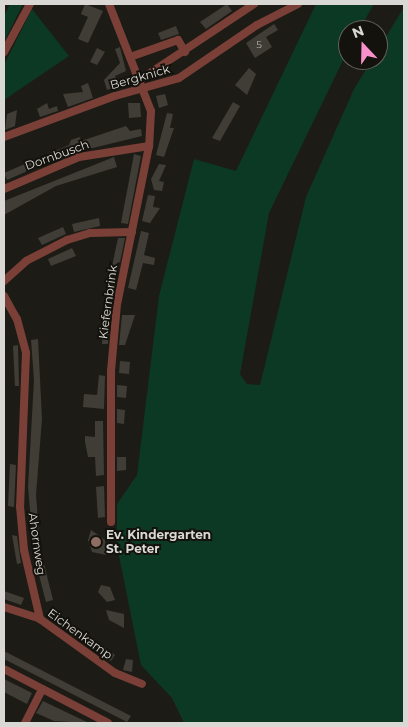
<!DOCTYPE html>
<style>
body{margin:0}
#map{position:relative;width:408px;height:727px;overflow:hidden;background:#1d1b15;font-family:Montserrat,sans-serif}
div>[style]{position:absolute}
[style*='--x']{left:calc(var(--x)*1px);top:calc(var(--y)*1px);width:calc(var(--w)*1px);rotate:calc(var(--a)*1deg)}
.green>*{inset:0;background:#0c3924}
.building>*{inset:0;background:#403d37}
.minor>*{height:8px;margin:-4px;padding:0 4px;transform-origin:4px;border-radius:4px;background:#7a4037}
.dots>*{width:14px;height:14px;translate:-50% -50%;box-sizing:border-box;border:2px solid #14120c;border-radius:50%}
span{translate:-50% -50%;white-space:nowrap;text-align:center;line-height:1.15;-webkit-text-stroke:4px #14120c;paint-order:stroke}
.number-label{font-size:10px;color:#b4b1ad}
.number-label span{-webkit-text-stroke-width:0}
.street-label{font-size:12px;color:#dad8d4}
.poi-label{font-size:12px;color:#dad8d4;font-weight:700}
.left{translate:0 -50%;text-align:left}
.frame{position:absolute;inset:0;border:5px solid #dad8d4;pointer-events:none}
.north{position:absolute;left:338px;top:20px;width:50px;height:50px;box-sizing:border-box;background:#14120c;border:1px solid #63615c;border-radius:50%;rotate:339deg;font-size:14px;font-weight:700;line-height:20px;text-align:center;color:#dad8d4}
.north::after{content:'';display:block;margin:auto;width:18px;height:22px;background:#f790cd;clip-path:polygon(50% 0,100% 100%,50% 72%,0 100%)}
</style>
<div id="map">
<div class="green">
<i style="clip-path:polygon(10px 4px,23px 4px,4px 42px,4px 16px)"></i>
<i style="clip-path:polygon(316px 4px,374px 4px,359px 30px,348px 30px,348px 50px,269px 213px,240px 374px,247px 384px,260px 385px,306px 197px,354px 89px,372px 60px,378px 60px,378px 50px,404px 7px,404px 723px,184px 723px,172px 698px,141px 665px,117px 546px,117px 504px,137px 475px,159px 296px,194px 159px,236px 171px)"></i>
<i style="clip-path:polygon(32px 9px,69px 56px,4px 100px,4px 65px)"></i>
</div>
<div class="building">
<i style="clip-path:polygon(85px 4px,103px 11px,88px 43px,78px 39px,88px 17px,81px 14px)"></i>
<i style="clip-path:polygon(227px 4px,232px 11px,206px 29px,200px 22px)"></i>
<i style="clip-path:polygon(274px 24px,278px 30px,266px 37px,272px 47px,255px 58px,246px 43px)"></i>
<i style="clip-path:polygon(176px 26px,179px 34px,161px 40px,158px 33px)"></i>
<i style="clip-path:polygon(120px 47px,126px 71px,115px 76px,119px 86px,107px 90px,104px 80px,120px 63px,115px 49px)"></i>
<i style="clip-path:polygon(97px 48px,105px 52px,97px 65px,90px 62px)"></i>
<i style="clip-path:polygon(249px 68px,256px 74px,247px 95px,235px 85px)"></i>
<i style="clip-path:polygon(88px 83px,93px 98px,68px 107px,63px 94px,83px 92px,81px 86px)"></i>
<i style="clip-path:polygon(165px 94px,168px 105px,159px 108px,156px 96px)"></i>
<i style="clip-path:polygon(233px 102px,240px 106px,220px 141px,212px 138px)"></i>
<i style="clip-path:polygon(47px 103px,49px 109px,57px 106px,58px 111px,40px 117px,37px 109px)"></i>
<i style="clip-path:polygon(128px 103px,140px 103px,141px 117px,129px 118px)"></i>
<i style="clip-path:polygon(17px 110px,15px 126px,5px 130px,7px 114px)"></i>
<i style="clip-path:polygon(167px 113px,173px 114px,170px 128px,174px 128px,164px 157px,156px 155px)"></i>
<i style="clip-path:polygon(126px 126px,130px 131px,141px 129px,142px 136px,64px 155px,7px 180px,4px 173px,69px 145px,71px 140px,80px 137px,81px 141px)"></i>
<i style="clip-path:polygon(134px 154px,141px 156px,128px 224px,121px 223px)"></i>
<i style="clip-path:polygon(114px 157px,117px 167px,56px 186px,4px 215px,4px 201px)"></i>
<i style="clip-path:polygon(159px 164px,166px 165px,159px 181px,164px 182px,162px 191px,154px 190px,151px 179px)"></i>
<i style="clip-path:polygon(148px 195px,155px 196px,153px 207px,160px 208px,150px 223px,142px 221px)"></i>
<i style="clip-path:polygon(99px 218px,100px 226px,74px 232px,72px 224px)"></i>
<i style="clip-path:polygon(63px 227px,66px 234px,42px 245px,38px 238px)"></i>
<i style="clip-path:polygon(141px 231px,149px 233px,144px 255px,155px 258px,154px 265px,143px 263px,136px 290px,128px 288px)"></i>
<i style="clip-path:polygon(118px 238px,125px 238px,115px 286px,108px 285px)"></i>
<i style="clip-path:polygon(72px 248px,76px 256px,51px 266px,48px 259px)"></i>
<i style="clip-path:polygon(104px 315px,110px 315px,108px 344px,102px 344px)"></i>
<i style="clip-path:polygon(122px 315px,135px 315px,125px 345px,119px 345px)"></i>
<i style="clip-path:polygon(38px 339px,42px 419px,36px 495px,40px 548px,53px 600px,46px 602px,34px 556px,28px 487px,34px 380px,31px 340px)"></i>
<i style="clip-path:polygon(18px 345px,19px 386px,15px 386px,13px 346px)"></i>
<i style="clip-path:polygon(120px 361px,130px 362px,129px 374px,119px 373px)"></i>
<i style="clip-path:polygon(99px 375px,105px 376px,104px 409px,83px 407px,84px 394px,97px 395px)"></i>
<i style="clip-path:polygon(117px 385px,127px 386px,126px 398px,117px 397px)"></i>
<i style="clip-path:polygon(117px 409px,125px 410px,124px 424px,117px 423px)"></i>
<i style="clip-path:polygon(95px 421px,103px 421px,104px 475px,96px 476px,95px 457px,88px 457px,85px 442px,85px 436px,95px 437px)"></i>
<i style="clip-path:polygon(117px 457px,126px 457px,126px 470px,117px 471px)"></i>
<i style="clip-path:polygon(10px 464px,16px 465px,14px 507px,8px 506px)"></i>
<i style="clip-path:polygon(104px 486px,105px 517px,98px 518px,96px 487px)"></i>
<i style="clip-path:polygon(91px 530px,105px 540px,106px 555px,92px 552px,88px 540px)"></i>
<i style="clip-path:polygon(12px 535px,17px 536px,21px 563px,17px 564px)"></i>
<i style="clip-path:polygon(101px 585px,110px 587px,115px 600px,107px 602px,98px 592px)"></i>
<i style="clip-path:polygon(4px 591px,24px 598px,21px 605px,4px 599px)"></i>
<i style="clip-path:polygon(106px 610px,124px 614px,124px 628px,109px 620px)"></i>
<i style="clip-path:polygon(102px 645px,115px 655px,111px 661px,98px 652px)"></i>
<i style="clip-path:polygon(4px 651px,131px 716px,127px 722px,4px 659px)"></i>
<i style="clip-path:polygon(126px 659px,133px 660px,132px 672px,123px 670px)"></i>
<i style="clip-path:polygon(4px 679px,32px 693px,27px 704px,4px 692px)"></i>
<i style="clip-path:polygon(43px 701px,68px 713px,89px 723px,54px 721px,36px 713px)"></i>
</div>
<div class="minor">
<i style="--x:109;--y:4;--w:115;--a:68.6"></i>
<i style="--x:151;--y:111;--w:35;--a:93"></i>
<i style="--x:149;--y:146;--w:161;--a:101.4"></i>
<i style="--x:117;--y:304;--w:67;--a:95.1"></i>
<i style="--x:111;--y:371;--w:151;--a:90"></i>
<i style="--x:4;--y:52;--w:55;--a:-61.6"></i>
<i style="--x:130;--y:57;--w:51;--a:-19.5"></i>
<i style="--x:178;--y:40;--w:14;--a:60"></i>
<i style="--x:141;--y:79;--w:136;--a:-33.6"></i>
<i style="--x:4;--y:137;--w:118;--a:-20.3"></i>
<i style="--x:115;--y:96;--w:66;--a:-15.7"></i>
<i style="--x:179;--y:78;--w:94;--a:-34.2"></i>
<i style="--x:257;--y:25;--w:46;--a:-27.1"></i>
<i style="--x:4;--y:189;--w:82;--a:-23.1"></i>
<i style="--x:79;--y:157;--w:71;--a:-8.9"></i>
<i style="--x:4;--y:281;--w:30;--a:-42"></i>
<i style="--x:26;--y:261;--w:46;--a:-27.1"></i>
<i style="--x:67;--y:240;--w:24;--a:-17"></i>
<i style="--x:90;--y:233;--w:42;--a:-1.4"></i>
<i style="--x:4;--y:296;--w:26;--a:61"></i>
<i style="--x:17;--y:319;--w:35;--a:75"></i>
<i style="--x:26;--y:353;--w:153;--a:92.2"></i>
<i style="--x:20;--y:506;--w:44;--a:84.8"></i>
<i style="--x:24;--y:550;--w:71;--a:76.9"></i>
<i style="--x:4;--y:607;--w:38;--a:18"></i>
<i style="--x:40;--y:619;--w:92;--a:35.8"></i>
<i style="--x:115;--y:673;--w:29;--a:22"></i>
<i style="--x:4;--y:669;--w:117;--a:27.4"></i>
<i style="--x:25;--y:723;--w:38;--a:-63"></i>
</div>
<div class="dots">
<i style="left:96px;top:542px;background:#8d6e63"></i>
</div>
<div class="number-label">
<span style="left:259px;top:45px">5</span>
</div>
<div class="street-label">
<span style="left:140px;top:77px;rotate:-16deg">Bergknick</span>
<span style="left:57px;top:155px;rotate:-20deg">Dornbusch</span>
<span style="left:108px;top:302px;rotate:-82deg">Kiefernbrink</span>
<span style="left:37px;top:544px;rotate:82deg">Ahornweg</span>
<span style="left:80px;top:634px;rotate:36deg">Eichenkamp</span>
</div>
<div class="poi-label">
<span class="left" style="left:106px;top:542px">Ev. Kindergarten<br>St. Peter</span>
</div>
<div class="frame"></div>
<div class="north">N</div>
</div>
